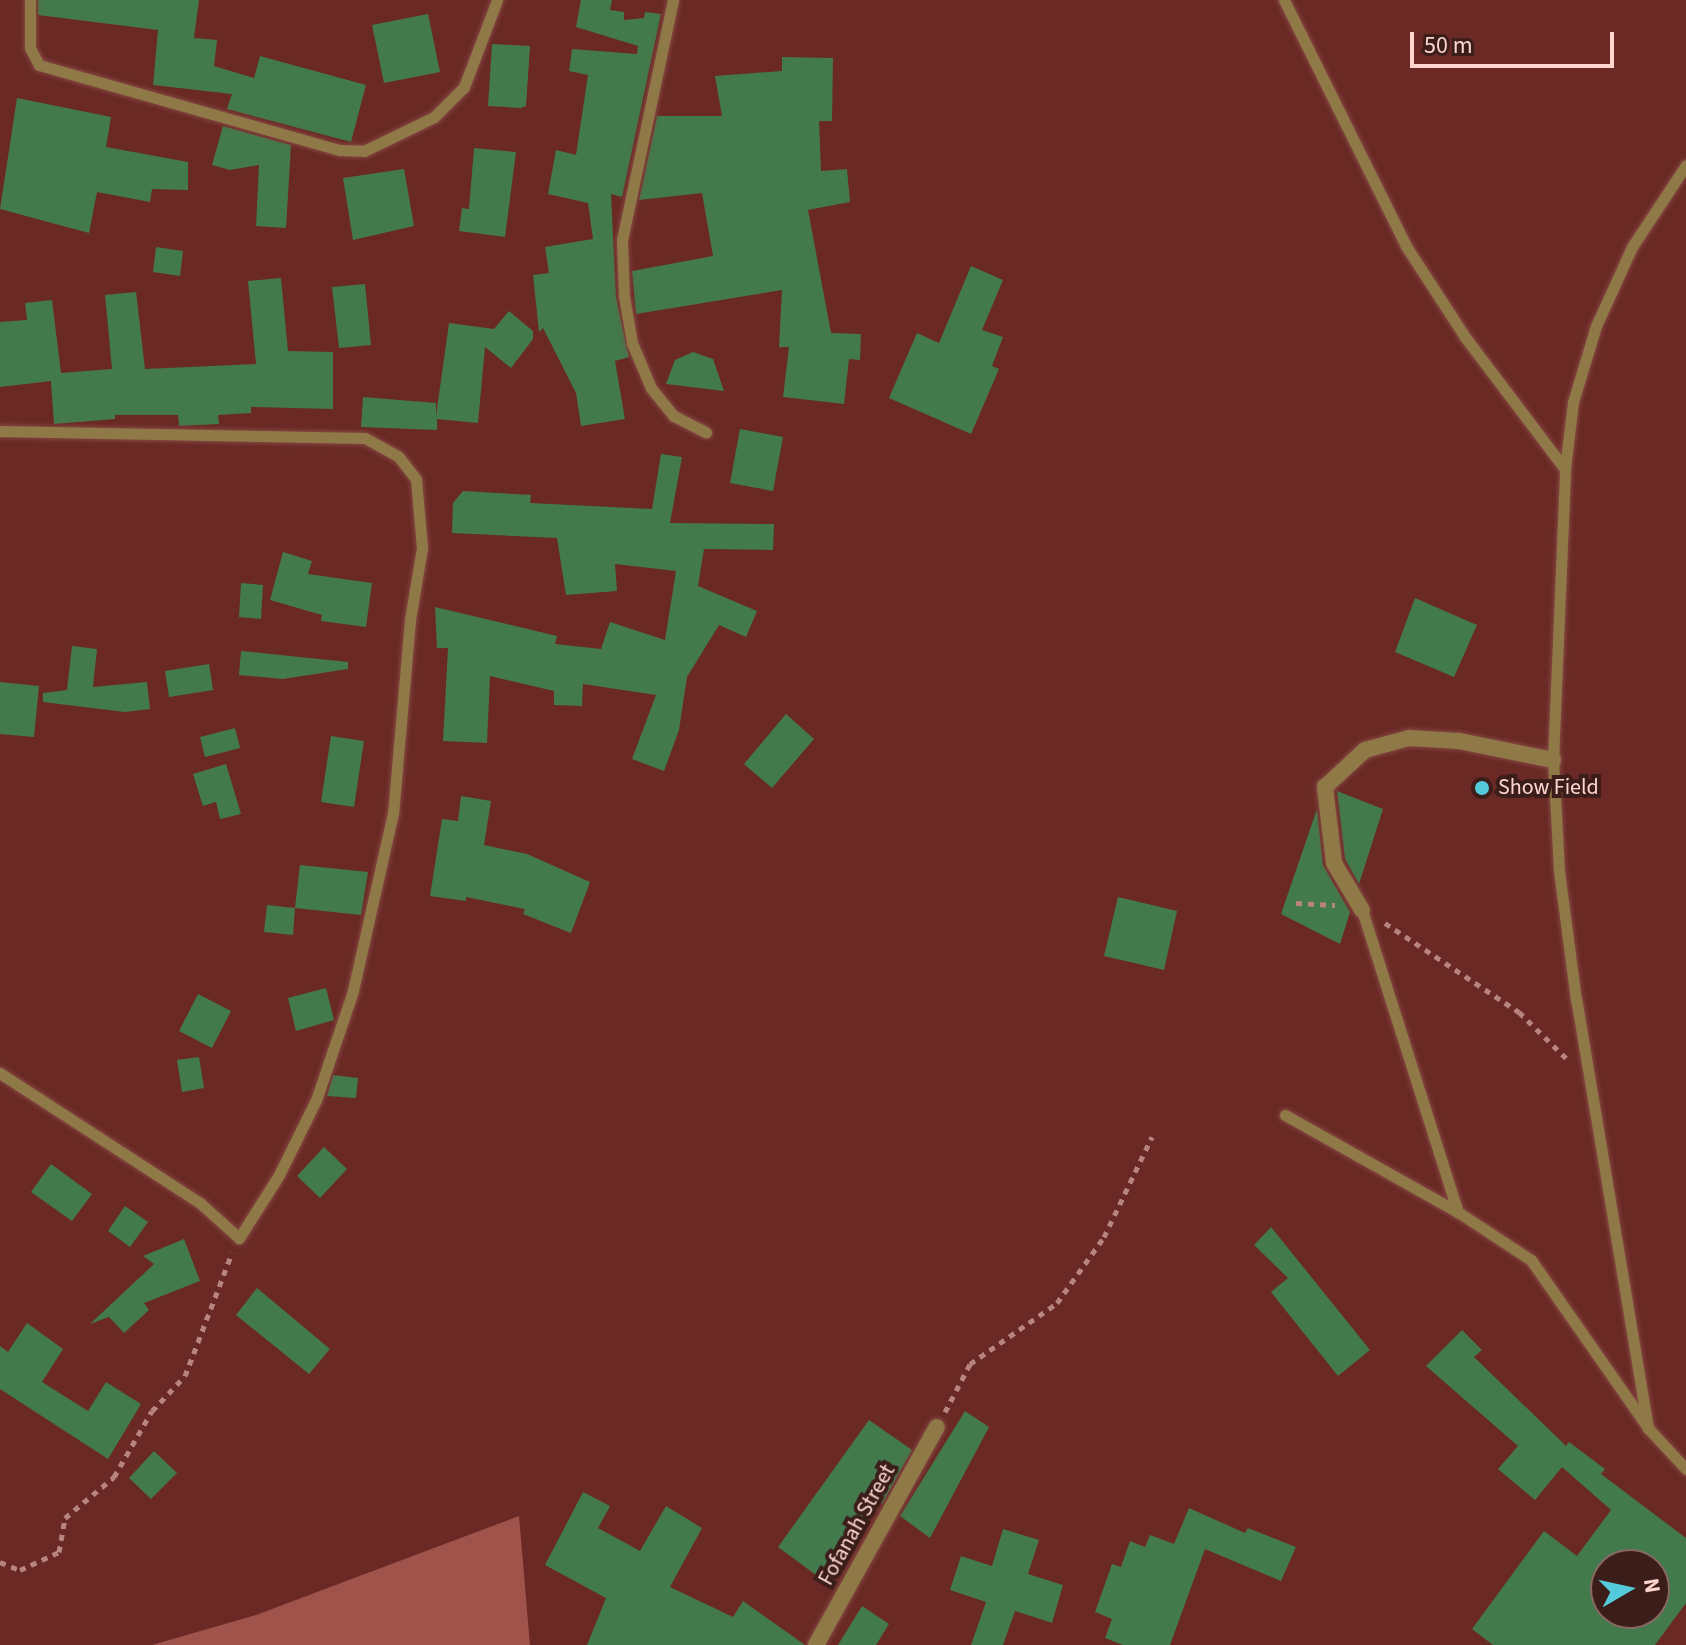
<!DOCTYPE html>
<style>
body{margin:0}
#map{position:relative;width:1686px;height:1645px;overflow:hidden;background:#6a2924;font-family:"Source Sans 3",sans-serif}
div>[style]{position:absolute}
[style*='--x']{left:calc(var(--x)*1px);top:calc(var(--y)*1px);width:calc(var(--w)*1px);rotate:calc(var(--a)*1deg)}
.forest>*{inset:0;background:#9f534b}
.building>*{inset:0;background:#437a4b}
.path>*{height:5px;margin-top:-2.5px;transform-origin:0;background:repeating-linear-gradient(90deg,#b8847e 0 6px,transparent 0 12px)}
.roads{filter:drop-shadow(0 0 2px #854843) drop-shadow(0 0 2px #854843)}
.lane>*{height:11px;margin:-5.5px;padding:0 5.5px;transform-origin:5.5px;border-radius:5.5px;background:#8f7947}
.street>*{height:16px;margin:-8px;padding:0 8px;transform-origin:8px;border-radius:8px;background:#8f7947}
.dots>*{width:22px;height:22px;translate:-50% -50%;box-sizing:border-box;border:4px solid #3b1e1a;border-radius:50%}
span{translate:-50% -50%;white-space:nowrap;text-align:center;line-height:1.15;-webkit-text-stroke:8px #3b1e1a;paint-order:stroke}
.poi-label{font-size:22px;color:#fed5cf}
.left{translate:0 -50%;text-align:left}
.street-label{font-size:22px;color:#fed5cf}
.north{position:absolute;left:1590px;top:1549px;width:80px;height:80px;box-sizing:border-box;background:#3b1e1a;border:2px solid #896762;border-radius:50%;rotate:81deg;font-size:22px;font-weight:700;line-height:32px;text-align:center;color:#fed5cf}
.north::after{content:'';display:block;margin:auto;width:28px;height:36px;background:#53cbdb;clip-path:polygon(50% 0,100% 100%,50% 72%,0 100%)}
.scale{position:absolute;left:1410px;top:32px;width:204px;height:36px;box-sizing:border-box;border:4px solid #fed5cf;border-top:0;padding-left:10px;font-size:24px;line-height:28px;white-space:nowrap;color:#fed5cf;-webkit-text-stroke:6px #3b1e1a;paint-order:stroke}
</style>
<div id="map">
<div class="forest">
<i style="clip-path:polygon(519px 1516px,530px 1645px,152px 1645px,256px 1615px)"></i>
</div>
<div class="building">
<i style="clip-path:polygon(38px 0,199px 0,194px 38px,217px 40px,214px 66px,254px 78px,260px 56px,366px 85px,351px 142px,227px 109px,232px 94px,153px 85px,158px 30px,38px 15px)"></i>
<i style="clip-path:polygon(581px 0,612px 0,610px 10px,624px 12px,624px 20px,644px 18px,645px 12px,661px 14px,622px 197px,611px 194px,616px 297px,629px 357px,615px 361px,625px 419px,581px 426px,576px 393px,543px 328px,539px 332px,533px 275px,549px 273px,545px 247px,593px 239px,588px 203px,548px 194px,556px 150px,576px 155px,588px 75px,569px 71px,572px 49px,637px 54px,638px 46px,576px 27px)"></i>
<i style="clip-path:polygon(428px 14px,440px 72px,384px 83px,372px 25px)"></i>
<i style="clip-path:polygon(492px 44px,530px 46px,526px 106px,521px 108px,488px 106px)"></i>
<i style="clip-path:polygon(782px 57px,833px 58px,832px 121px,819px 121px,821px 171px,847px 169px,850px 202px,808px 210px,831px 333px,861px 334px,860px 360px,849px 359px,844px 404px,783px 397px,789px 347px,779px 347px,782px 290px,636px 314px,632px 271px,713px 256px,702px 193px,639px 200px,657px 116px,722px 116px,715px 76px,782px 71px)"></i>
<i style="clip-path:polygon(17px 98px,111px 117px,106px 147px,188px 162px,188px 190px,152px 189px,150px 202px,97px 192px,89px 233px,0 209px)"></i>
<i style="clip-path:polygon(223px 126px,291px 145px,286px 228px,256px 226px,259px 165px,230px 170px,212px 165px)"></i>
<i style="clip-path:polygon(474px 148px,516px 152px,505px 237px,459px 231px,462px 208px,469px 209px)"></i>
<i style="clip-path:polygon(404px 169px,414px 226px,353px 240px,343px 178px)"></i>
<i style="clip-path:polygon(156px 247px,183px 251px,180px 276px,153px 272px)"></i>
<i style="clip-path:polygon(971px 266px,1003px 280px,982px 330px,1003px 337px,992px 366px,999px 369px,971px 434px,889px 398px,917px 333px,939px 343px)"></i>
<i style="clip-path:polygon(281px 278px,288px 351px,333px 352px,333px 409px,251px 407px,251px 413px,218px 415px,219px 424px,179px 426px,178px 415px,115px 415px,115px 419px,54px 424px,51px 381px,0 387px,0 322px,27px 320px,25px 303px,52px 300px,61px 373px,112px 369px,105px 295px,136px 292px,145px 369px,256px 364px,248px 281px)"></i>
<i style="clip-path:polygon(365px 284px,371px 345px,339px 348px,332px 287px)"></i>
<i style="clip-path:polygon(509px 311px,533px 331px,533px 339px,511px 368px,485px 347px,478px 423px,437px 419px,437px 430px,361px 427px,363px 397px,436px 403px,436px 416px,449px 323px,494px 329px)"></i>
<i style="clip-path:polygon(693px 352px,713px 359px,724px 391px,666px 384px,675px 360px)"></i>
<i style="clip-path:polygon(740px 429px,783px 437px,773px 491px,730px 483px)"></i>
<i style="clip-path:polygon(661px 454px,682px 457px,670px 523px,774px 524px,773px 550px,704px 549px,698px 586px,757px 611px,746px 637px,719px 625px,687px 677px,679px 730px,664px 771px,632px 759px,656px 695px,583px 684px,582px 706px,554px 705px,554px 691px,490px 676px,487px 743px,443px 741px,448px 648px,437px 648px,435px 607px,557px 636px,555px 644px,601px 649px,610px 622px,665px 640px,676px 571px,615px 564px,617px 591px,566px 595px,557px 538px,452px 533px,453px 503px,463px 491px,531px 495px,530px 503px,652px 509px)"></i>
<i style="clip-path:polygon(283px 552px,312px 561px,308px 574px,372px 583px,366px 627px,321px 621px,322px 615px,270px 600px)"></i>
<i style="clip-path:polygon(241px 583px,263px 585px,261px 619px,239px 617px)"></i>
<i style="clip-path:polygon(1415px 598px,1477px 625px,1454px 677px,1395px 652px)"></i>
<i style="clip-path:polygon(72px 646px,97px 649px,93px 687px,147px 682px,150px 709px,125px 712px,43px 702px,43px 693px,67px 690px)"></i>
<i style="clip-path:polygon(241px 651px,348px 662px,348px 669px,283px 679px,239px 675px)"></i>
<i style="clip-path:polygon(209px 664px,213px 690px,169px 697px,165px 671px)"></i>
<i style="clip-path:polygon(0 682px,39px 686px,34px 737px,0 734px)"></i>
<i style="clip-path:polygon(786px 714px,814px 739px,772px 788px,744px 764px)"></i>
<i style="clip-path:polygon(235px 728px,240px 748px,205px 757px,200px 737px)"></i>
<i style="clip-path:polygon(331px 736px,364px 741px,354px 807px,321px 802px)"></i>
<i style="clip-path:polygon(226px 764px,241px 814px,220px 819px,216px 802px,203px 806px,193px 774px)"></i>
<i style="clip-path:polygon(1337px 791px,1383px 809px,1359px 884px,1345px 859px)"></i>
<i style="clip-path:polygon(461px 796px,491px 801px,484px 845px,527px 854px,590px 882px,571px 933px,523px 914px,525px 909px,466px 897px,466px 901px,430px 896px,442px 819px,458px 821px)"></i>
<i style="clip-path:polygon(1317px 809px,1323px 865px,1350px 912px,1340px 944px,1281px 914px)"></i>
<i style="clip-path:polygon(300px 865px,368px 872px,361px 915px,295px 908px)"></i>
<i style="clip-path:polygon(1118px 897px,1177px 911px,1164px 970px,1104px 956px)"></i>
<i style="clip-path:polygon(267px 905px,295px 908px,293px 935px,264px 932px)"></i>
<i style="clip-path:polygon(326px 988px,334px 1020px,296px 1031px,288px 998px)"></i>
<i style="clip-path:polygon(198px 994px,231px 1011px,212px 1048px,179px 1031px)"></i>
<i style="clip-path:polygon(199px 1057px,204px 1088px,182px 1092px,177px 1060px)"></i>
<i style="clip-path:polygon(333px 1075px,358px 1078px,356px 1098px,327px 1096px)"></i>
<i style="clip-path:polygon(324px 1147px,347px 1169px,320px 1198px,297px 1176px)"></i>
<i style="clip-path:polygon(51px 1164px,92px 1194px,72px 1221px,31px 1192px)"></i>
<i style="clip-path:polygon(125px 1206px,148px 1222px,130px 1247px,108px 1231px)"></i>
<i style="clip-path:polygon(1271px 1227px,1370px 1350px,1338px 1376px,1271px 1292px,1288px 1278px,1254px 1245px)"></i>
<i style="clip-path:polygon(184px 1239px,200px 1281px,144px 1303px,149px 1310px,124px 1333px,109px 1317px,90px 1324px,154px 1264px,143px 1256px)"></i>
<i style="clip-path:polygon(257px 1288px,330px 1349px,309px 1374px,236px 1315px)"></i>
<i style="clip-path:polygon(27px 1323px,63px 1349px,42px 1382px,88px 1411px,106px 1382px,141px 1404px,108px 1459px,0 1389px,0 1346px,8px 1352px)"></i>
<i style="clip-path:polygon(evenodd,1462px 1330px,1482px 1350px,1474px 1357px,1566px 1446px,1569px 1442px,1605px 1469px,1601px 1474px,1686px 1538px,1686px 1603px,1655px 1645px,1493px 1645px,1472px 1629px,1544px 1531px,1577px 1556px,1611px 1510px,1562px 1467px,1535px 1500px,1498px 1469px,1518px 1446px,1426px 1366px,1462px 1330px,1606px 1565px,1654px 1565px,1654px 1613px,1606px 1613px,1606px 1565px)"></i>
<i style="clip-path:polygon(965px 1411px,989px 1427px,930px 1538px,900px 1516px)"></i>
<i style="clip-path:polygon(869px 1420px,912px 1450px,882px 1504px,877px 1500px,820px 1578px,778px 1547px)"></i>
<i style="clip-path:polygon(154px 1451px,177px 1473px,151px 1499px,129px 1478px)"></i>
<i style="clip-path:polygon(583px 1492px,610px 1506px,598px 1528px,640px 1551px,666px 1506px,702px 1528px,670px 1587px,733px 1617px,743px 1601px,805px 1645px,587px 1645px,606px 1598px,545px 1565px)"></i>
<i style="clip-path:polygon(1189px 1508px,1245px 1533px,1248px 1528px,1296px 1547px,1281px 1581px,1205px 1549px,1170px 1645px,1123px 1645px,1105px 1638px,1112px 1619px,1095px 1612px,1112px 1564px,1121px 1567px,1130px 1541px,1145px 1547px,1150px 1535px,1174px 1544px)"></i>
<i style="clip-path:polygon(1003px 1529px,1039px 1540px,1028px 1574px,1063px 1585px,1052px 1623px,1015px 1611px,1003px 1645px,971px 1645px,986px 1602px,950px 1590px,961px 1556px,992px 1566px)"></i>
<i style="clip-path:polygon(862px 1606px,889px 1624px,876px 1645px,838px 1645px)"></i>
</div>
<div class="path">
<i style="--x:1296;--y:903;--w:39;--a:3"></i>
<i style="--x:1385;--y:923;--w:161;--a:33.6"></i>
<i style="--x:1519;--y:1012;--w:69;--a:44.4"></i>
<i style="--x:945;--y:1412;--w:54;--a:-62.5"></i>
<i style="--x:970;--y:1364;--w:106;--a:-35"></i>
<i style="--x:1057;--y:1303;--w:81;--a:-54.5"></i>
<i style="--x:1104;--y:1237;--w:111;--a:-64.4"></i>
<i style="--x:0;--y:1562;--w:22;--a:22"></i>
<i style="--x:20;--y:1570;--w:43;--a:-24.8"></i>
<i style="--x:59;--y:1552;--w:35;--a:-80"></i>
<i style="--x:65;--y:1518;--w:64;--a:-39.9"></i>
<i style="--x:114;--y:1477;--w:76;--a:-60.1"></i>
<i style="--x:152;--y:1411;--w:48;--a:-46.7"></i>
<i style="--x:185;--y:1376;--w:132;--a:-69.1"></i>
</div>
<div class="roads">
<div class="lane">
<i style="--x:30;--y:0;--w:48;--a:90"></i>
<i style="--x:30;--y:48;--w:19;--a:62"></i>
<i style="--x:39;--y:65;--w:313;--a:15.8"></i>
<i style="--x:340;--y:150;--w:24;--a:2"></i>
<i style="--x:364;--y:151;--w:78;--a:-25.9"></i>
<i style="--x:434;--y:117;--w:42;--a:-45"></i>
<i style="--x:464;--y:87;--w:93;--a:-69.2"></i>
<i style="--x:673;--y:0;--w:245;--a:102"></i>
<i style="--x:622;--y:240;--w:56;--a:88"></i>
<i style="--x:624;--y:296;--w:48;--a:80.3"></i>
<i style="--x:632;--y:343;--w:49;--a:67.1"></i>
<i style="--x:651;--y:388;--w:36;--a:51"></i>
<i style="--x:674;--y:416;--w:36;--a:27"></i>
<i style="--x:1284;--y:0;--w:275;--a:63.6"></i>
<i style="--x:1406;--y:246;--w:108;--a:57"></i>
<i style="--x:1465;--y:337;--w:166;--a:52.9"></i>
<i style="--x:0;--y:431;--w:365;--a:1.1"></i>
<i style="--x:365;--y:438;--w:38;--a:29"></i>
<i style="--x:398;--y:456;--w:29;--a:52"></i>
<i style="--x:416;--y:479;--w:69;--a:85"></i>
<i style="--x:422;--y:548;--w:73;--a:99.5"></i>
<i style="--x:410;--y:620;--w:194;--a:95"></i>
<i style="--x:393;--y:813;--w:182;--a:102.7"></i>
<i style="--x:353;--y:991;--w:115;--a:108.7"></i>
<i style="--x:316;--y:1100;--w:84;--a:116.3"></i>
<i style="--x:279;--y:1175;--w:75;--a:122.4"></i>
<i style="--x:239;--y:1238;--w:52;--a:-138.1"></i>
<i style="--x:200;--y:1203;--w:239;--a:-147"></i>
<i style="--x:1362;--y:910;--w:317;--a:72.4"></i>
<i style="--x:1458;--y:1212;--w:87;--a:33.3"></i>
<i style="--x:1531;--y:1260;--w:205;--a:55.1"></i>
<i style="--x:1648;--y:1428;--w:56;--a:47.2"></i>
<i style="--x:1285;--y:1115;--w:198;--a:29.3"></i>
<i style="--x:1648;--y:1428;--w:434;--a:-99.5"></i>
<i style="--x:1576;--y:1000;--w:131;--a:-97.5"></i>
<i style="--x:1559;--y:870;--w:110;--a:-93.1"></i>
<i style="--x:1553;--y:760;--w:291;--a:-87.6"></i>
<i style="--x:1565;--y:469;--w:67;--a:-83.2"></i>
<i style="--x:1573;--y:402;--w:79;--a:-73.2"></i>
<i style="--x:1596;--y:326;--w:87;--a:-65.5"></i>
<i style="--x:1632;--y:247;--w:98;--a:-56.6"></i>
</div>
<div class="street">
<i style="--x:1362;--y:910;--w:55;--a:-120.8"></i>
<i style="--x:1334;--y:863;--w:77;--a:-96.8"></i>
<i style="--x:1325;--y:787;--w:54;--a:-42.8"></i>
<i style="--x:1365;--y:750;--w:46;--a:-15.3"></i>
<i style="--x:1409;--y:738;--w:50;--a:3.4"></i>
<i style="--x:1459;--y:741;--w:96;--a:11.4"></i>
<i style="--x:816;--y:1645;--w:249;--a:-61"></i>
</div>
</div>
<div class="dots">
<i style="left:1482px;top:788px;background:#53cbdb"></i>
</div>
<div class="poi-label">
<span class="left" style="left:1498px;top:788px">Show Field</span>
</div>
<div class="street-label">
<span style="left:857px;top:1525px;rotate:-61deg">Fofanah Street</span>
</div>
<div class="north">N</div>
<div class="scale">50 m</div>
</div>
